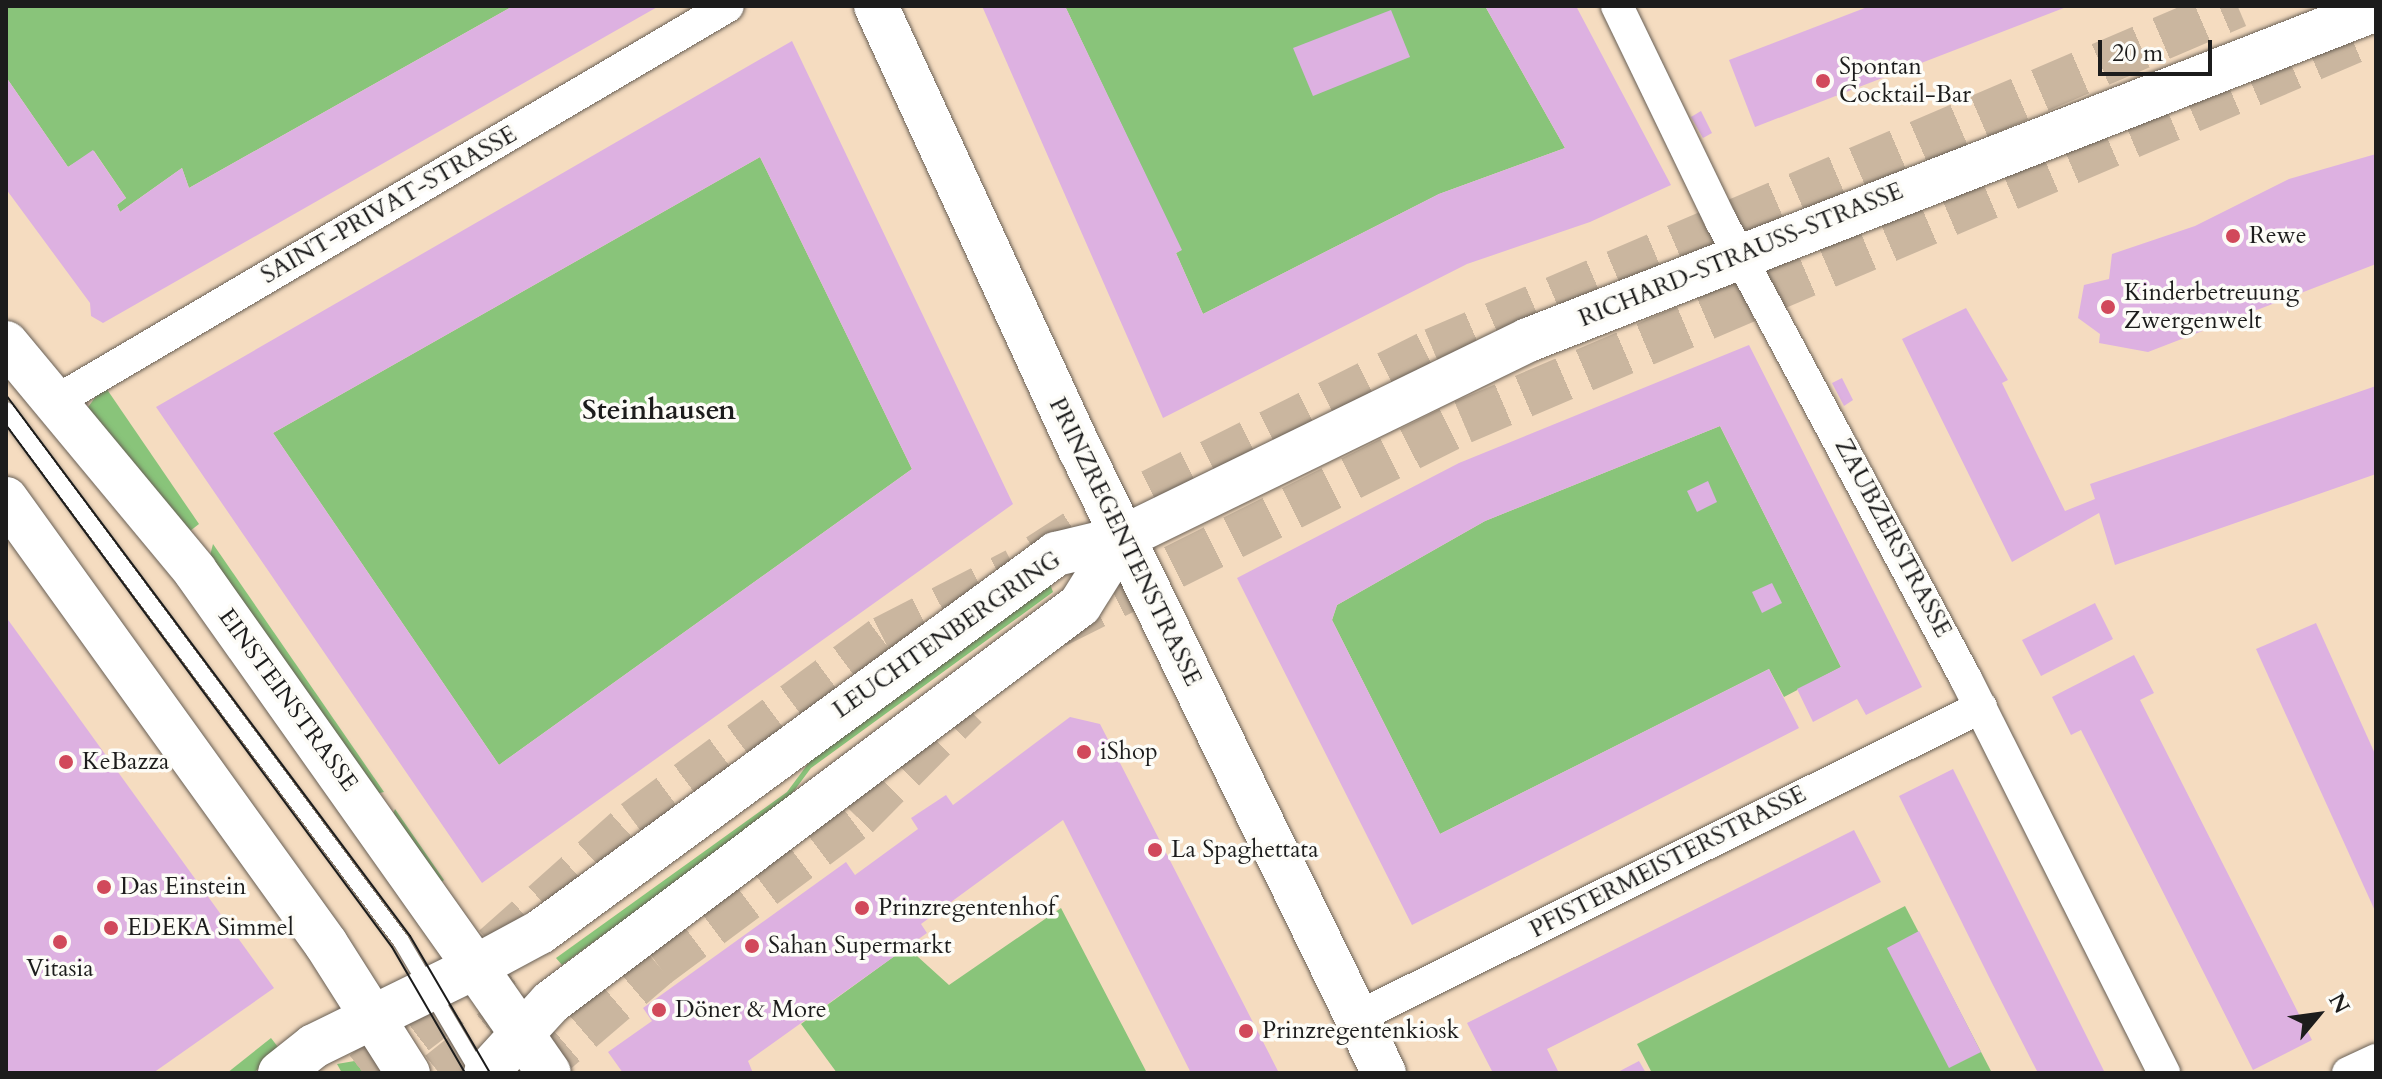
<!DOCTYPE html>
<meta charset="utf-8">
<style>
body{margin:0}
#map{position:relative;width:2382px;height:1079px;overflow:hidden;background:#f5dcc0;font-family:Cardo,serif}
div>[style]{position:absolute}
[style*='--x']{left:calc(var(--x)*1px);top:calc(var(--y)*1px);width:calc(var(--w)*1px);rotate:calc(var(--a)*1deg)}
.green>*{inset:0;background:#89c47a}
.building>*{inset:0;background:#ddb1e1}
.highway-tunnel>*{height:44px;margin-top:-22px;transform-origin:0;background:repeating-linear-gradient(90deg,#cab69f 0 44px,transparent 0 66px)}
.roads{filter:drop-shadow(0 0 2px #685f55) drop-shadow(0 0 2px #685f55)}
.lane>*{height:16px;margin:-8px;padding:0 8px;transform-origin:8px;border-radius:8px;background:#fff}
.street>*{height:32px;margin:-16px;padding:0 16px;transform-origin:16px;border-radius:16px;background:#fff}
.secondary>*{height:44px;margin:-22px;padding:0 22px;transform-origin:22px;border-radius:22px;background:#fff}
.primary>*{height:44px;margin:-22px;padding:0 22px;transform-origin:22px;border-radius:22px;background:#fff}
.tram>*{height:2px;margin:-1px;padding:0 1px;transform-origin:1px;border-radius:1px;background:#1c1c1c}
.dots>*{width:22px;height:22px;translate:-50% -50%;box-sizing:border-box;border:4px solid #fdfcf7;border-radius:50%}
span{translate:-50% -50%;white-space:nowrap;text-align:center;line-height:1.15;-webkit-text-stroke:7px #fdfcf7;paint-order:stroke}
.poi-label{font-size:24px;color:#1c1c1c}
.left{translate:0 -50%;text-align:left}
.street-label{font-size:24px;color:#1c1c1c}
.quarter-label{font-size:28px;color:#1c1c1c;font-weight:700}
.frame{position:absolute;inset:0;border:8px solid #1c1c1c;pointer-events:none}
.north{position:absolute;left:2278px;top:975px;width:80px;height:80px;-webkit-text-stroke:6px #fdfcf7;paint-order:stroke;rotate:61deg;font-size:22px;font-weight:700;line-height:32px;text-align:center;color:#1c1c1c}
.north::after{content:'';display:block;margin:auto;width:28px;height:36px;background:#1c1c1c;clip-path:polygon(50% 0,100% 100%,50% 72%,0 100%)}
.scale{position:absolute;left:2098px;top:40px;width:114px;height:36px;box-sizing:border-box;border:4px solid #1c1c1c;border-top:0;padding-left:10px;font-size:24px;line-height:28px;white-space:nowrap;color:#1c1c1c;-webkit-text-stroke:6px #fdfcf7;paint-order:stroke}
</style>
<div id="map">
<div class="green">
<i style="clip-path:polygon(6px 6px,513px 6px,189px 188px,182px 168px,120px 212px,117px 205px,126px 198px,94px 151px,68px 167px,6px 77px)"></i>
<i style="clip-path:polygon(1065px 6px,1485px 6px,1565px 148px,1439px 194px,1203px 314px,1176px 253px,1181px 250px)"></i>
<i style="clip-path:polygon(760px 157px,912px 469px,499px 765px,273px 433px)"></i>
<i style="clip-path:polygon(104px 385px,199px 524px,190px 531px,86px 410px)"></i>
<i style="clip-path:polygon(1720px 426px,1841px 667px,1784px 697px,1769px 669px,1440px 834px,1332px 620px,1337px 605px,1485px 521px)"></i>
<i style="clip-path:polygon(213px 544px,384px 792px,371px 795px,207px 567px)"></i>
<i style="clip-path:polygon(1050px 584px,1053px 592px,811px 768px,785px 803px,562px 965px,556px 958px,787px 792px,819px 749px)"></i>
<i style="clip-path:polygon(395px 809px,444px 880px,436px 887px,390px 821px)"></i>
<i style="clip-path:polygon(1905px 906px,1992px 1073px,1652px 1073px,1637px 1044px)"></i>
<i style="clip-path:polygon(1061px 908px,1147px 1073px,837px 1073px,801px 1024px,907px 947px,949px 985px)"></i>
<i style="clip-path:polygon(271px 1038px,281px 1051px,253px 1073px,227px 1073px)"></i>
<i style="clip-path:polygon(372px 1058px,387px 1073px,342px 1073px,337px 1064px)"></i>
</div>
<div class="building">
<i style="clip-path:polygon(513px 6px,659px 6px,103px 323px,91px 316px,90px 303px,6px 189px,6px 77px,68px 167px,93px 150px,126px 198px,117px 205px,120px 212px,182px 168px,189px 188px)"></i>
<i style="clip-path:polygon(982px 6px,1065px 6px,1182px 250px,1176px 253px,1203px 314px,1439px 194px,1565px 148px,1485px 6px,1576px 6px,1671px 185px,1590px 222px,1467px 264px,1163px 418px)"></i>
<i style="clip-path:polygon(1870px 6px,2069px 6px,1755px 127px,1729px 60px)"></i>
<i style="clip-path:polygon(1391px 10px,1410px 57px,1313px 96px,1293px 48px)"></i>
<i style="clip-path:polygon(evenodd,792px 41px,1013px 504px,482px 883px,156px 407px,792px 41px,760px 157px,912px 469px,499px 765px,273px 433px,760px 157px)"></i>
<i style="clip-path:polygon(1701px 111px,1712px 133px,1703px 138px,1691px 117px)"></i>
<i style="clip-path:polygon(2376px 154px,2376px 264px,2148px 352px,2099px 343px,2100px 334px,2078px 318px,2084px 285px,2109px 279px,2112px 254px,2195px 226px,2289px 179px)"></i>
<i style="clip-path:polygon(1966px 308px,2008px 380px,2002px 383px,2065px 511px,2095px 499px,2090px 484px,2376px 386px,2376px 474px,2115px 565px,2099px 513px,2012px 562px,1902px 339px)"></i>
<i style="clip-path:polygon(1749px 345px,1922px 687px,1866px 715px,1857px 699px,1813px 722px,1797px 689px,1841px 667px,1720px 426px,1485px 521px,1337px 605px,1332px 620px,1440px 834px,1769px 669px,1799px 728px,1412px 925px,1237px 578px,1459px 463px)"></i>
<i style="clip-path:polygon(1842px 378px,1853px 400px,1844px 406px,1832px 383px)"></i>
<i style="clip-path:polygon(1708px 481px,1717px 502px,1697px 512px,1687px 491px)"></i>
<i style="clip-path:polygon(1772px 583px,1782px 603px,1762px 613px,1752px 592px)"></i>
<i style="clip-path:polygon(2095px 603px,2113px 639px,2041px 676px,2022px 640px)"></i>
<i style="clip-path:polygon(6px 617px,274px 988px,153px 1073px,6px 1073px)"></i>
<i style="clip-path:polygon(2316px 623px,2376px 756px,2376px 913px,2256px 649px)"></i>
<i style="clip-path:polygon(2134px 655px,2154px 693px,2140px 700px,2312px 1040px,2253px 1070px,2081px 730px,2071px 735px,2052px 697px)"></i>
<i style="clip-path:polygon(1070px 717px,1100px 724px,1279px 1073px,1191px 1073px,1063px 820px,921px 924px,927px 933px,748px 1061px,753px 1073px,623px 1073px,608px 1052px,652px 1021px,643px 1008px,846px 862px,855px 875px,918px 829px,911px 818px,946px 795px,953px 805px)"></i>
<i style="clip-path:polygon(1953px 769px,2105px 1073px,2038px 1073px,1992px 983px,1899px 796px)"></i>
<i style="clip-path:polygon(1854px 830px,1881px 882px,1547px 1049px,1559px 1073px,1493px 1073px,1467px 1023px)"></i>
<i style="clip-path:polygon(1919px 931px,1981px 1052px,1949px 1068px,1887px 948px)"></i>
<i style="clip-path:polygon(1639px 1061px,1646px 1073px,1616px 1073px)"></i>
</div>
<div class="highway-tunnel">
<i style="--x:1038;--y:556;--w:64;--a:-32.9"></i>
<i style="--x:1092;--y:521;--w:381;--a:-26.6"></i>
<i style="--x:1433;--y:350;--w:875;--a:-23.16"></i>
<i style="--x:1056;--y:626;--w:455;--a:-26.6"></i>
<i style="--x:1463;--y:422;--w:993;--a:-23.13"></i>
<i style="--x:494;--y:947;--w:188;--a:-41.8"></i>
<i style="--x:634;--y:822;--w:310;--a:-36.5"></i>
<i style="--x:883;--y:638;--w:149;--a:-27.1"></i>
<i style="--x:363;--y:1073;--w:178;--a:-37.5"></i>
<i style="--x:439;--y:1073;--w:129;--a:-38.7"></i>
<i style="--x:532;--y:1073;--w:166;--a:-40.6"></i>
<i style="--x:658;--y:965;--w:248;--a:-36.6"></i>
<i style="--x:857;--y:817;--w:155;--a:-45.3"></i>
</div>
<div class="roads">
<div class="lane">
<i style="--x:6;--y:410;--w:662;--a:53.36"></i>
<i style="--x:401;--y:941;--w:153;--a:59.4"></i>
</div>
<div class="street">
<i style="--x:1617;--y:6;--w:239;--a:64.2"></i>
<i style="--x:1721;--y:221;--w:519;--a:61.86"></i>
<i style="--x:1966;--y:679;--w:441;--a:63.3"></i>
<i style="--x:51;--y:404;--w:785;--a:-30.45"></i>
<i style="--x:1356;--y:1018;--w:698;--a:-26.45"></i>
<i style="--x:2348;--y:1073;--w:31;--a:-25"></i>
</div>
<div class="secondary">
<i style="--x:876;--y:6;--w:490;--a:65.3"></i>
<i style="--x:1081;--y:451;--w:692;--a:64.03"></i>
<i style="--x:6;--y:343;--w:296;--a:50.3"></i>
<i style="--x:195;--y:571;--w:485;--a:54.7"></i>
<i style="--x:475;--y:967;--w:74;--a:-28.3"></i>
<i style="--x:540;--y:932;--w:640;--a:-36.22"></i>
<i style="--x:1056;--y:554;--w:68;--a:-13.6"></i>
<i style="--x:1122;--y:538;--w:452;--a:-26"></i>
<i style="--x:1528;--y:340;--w:910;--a:-21.32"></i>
<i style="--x:6;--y:499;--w:548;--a:54.28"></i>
<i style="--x:326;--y:944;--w:153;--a:57.6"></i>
<i style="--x:486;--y:1073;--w:96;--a:-47.5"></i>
<i style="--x:551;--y:1002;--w:661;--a:-36.89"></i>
<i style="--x:1080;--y:605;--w:79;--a:-57.9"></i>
</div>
<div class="primary">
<i style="--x:280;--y:1073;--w:43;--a:-38.5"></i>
<i style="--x:314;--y:1046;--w:179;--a:-26.1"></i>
<i style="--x:475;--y:967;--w:129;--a:55.1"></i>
</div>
</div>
<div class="tram">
<i style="--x:6;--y:395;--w:675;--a:53.25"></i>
<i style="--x:410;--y:936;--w:159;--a:59.7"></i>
<i style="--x:6;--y:425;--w:649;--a:53.52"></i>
<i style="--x:392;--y:947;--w:146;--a:59.9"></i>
</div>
<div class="dots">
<i style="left:1823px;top:81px;background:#d1495b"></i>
<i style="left:2233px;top:236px;background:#d1495b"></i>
<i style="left:2108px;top:307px;background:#d1495b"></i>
<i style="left:1084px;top:752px;background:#d1495b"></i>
<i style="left:66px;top:762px;background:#d1495b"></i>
<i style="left:1155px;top:850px;background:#d1495b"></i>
<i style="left:104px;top:887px;background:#d1495b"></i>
<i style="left:862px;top:908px;background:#d1495b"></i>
<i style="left:111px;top:928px;background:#d1495b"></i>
<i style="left:60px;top:942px;background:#d1495b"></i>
<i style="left:752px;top:946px;background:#d1495b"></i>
<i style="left:659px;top:1010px;background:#d1495b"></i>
<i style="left:1246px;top:1031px;background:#d1495b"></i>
</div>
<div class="poi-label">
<span class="left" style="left:1839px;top:81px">Spontan<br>Cocktail-Bar</span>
<span class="left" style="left:2249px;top:236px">Rewe</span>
<span class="left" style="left:2124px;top:307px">Kinderbetreuung<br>Zwergenwelt</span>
<span class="left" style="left:1100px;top:752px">iShop</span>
<span class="left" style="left:82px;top:762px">KeBazza</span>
<span class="left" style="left:1171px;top:850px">La Spaghettata</span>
<span class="left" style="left:120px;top:887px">Das Einstein</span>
<span class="left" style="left:878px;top:908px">Prinzregentenhof</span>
<span class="left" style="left:127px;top:928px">EDEKA Simmel</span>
<span class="left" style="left:768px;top:946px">Sahan Supermarkt</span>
<span style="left:60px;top:969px">Vitasia</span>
<span class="left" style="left:675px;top:1010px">Döner &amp; More</span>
<span class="left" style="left:1262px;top:1031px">Prinzregentenkiosk</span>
</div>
<div class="street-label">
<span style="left:389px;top:205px;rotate:-30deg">SAINT-PRIVAT-STRASSE</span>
<span style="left:1741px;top:255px;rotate:-22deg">RICHARD-STRAUSS-STRASSE</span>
<span style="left:1893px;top:538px;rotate:62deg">ZAUBZERSTRASSE</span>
<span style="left:1125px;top:542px;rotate:64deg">PRINZREGENTENSTRASSE</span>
<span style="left:947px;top:635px;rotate:-35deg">LEUCHTENBERGRING</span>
<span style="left:288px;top:700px;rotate:54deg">EINSTEINSTRASSE</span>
<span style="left:1668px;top:862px;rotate:-27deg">PFISTERMEISTERSTRASSE</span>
</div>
<div class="quarter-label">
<span style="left:659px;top:410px">Steinhausen</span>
</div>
<div class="frame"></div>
<div class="north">N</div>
<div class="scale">20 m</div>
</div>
